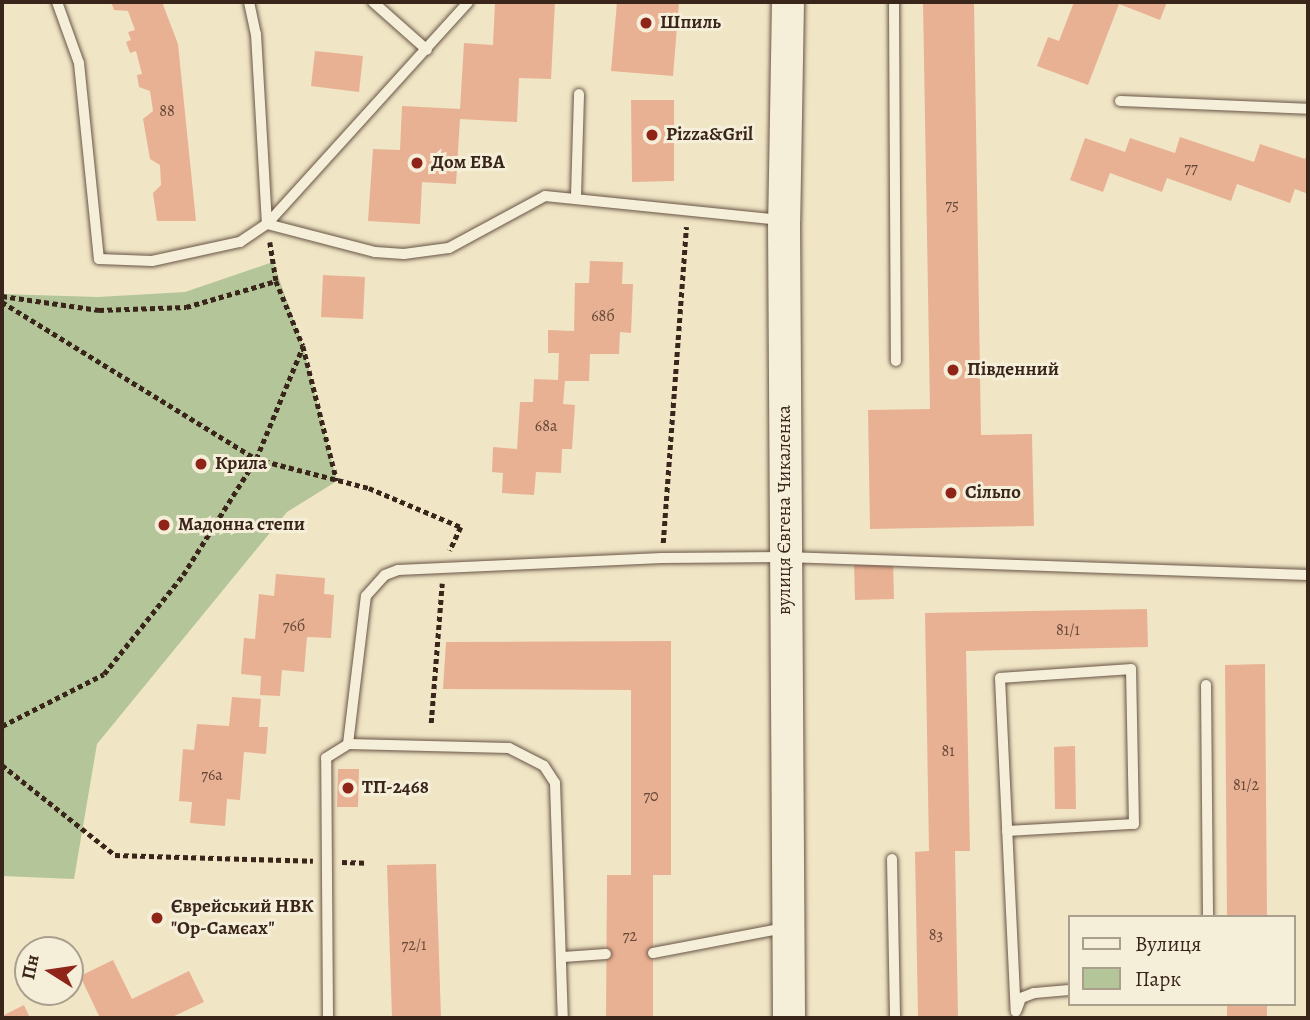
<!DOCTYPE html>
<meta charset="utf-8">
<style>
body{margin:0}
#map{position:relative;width:1310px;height:1020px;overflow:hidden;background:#f0e5c5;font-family:Alegreya,serif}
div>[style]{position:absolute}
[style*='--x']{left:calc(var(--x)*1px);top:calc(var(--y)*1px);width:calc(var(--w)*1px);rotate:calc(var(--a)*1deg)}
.green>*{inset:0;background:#b4c699}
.building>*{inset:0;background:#e9b193}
.path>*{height:4.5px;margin-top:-2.25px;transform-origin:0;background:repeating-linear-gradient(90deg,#3a251b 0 5px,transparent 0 8.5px)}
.roads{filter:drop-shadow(0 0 2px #685546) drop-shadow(0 0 2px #685546)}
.service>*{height:10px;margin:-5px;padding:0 5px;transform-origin:5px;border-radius:5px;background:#f5eed9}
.secondary>*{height:32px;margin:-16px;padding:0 16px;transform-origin:16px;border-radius:16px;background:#f5eed9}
.dots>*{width:19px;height:19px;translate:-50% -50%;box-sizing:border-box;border:4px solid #f5eed9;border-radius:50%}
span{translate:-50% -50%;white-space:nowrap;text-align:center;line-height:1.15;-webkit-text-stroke:6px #f5eed9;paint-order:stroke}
.number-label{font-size:16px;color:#664839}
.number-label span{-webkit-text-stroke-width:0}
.poi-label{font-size:19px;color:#3a251b;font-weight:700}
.left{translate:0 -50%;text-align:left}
.street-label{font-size:19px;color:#3a251b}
.frame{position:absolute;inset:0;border:4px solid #3a251b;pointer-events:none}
.legend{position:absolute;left:1068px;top:915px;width:228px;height:91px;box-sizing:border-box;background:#f5eed9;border:2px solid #aa9e8d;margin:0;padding:9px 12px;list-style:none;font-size:21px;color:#3a251b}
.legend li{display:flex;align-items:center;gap:14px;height:35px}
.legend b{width:35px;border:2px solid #aa9e8d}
.north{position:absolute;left:14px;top:936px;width:70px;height:70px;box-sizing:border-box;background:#f5eed9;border:2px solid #aa9e8d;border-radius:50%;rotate:282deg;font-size:19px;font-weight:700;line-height:28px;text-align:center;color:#3a251b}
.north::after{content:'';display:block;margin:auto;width:24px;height:32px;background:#8f2418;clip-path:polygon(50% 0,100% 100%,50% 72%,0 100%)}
</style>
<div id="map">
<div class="green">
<i style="clip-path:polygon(273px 262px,303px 346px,337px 481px,287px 512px,97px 744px,74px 879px,2px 876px,2px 294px,98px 297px,185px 292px)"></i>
</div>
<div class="building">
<i style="clip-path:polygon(111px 2px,162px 2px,178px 44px,196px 221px,157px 221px,153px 193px,161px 185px,160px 165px,150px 159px,143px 119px,153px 111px,150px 91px,139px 87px,137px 75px,142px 74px,136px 51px,130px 53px,126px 42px,131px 40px,128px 32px,135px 30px,128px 11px,114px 10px)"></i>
<i style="clip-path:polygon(495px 2px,555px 2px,551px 79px,519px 78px,517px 122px,460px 119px,456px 184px,422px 182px,420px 224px,368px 221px,373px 149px,400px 150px,402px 106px,460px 109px,464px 43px,493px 45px)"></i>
<i style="clip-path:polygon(617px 2px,679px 2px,673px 76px,611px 71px)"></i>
<i style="clip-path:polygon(923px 2px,974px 2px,981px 435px,1032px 434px,1034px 526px,870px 529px,868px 410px,930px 409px)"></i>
<i style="clip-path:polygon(1074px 2px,1167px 2px,1160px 20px,1119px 4px,1088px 85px,1037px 66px,1048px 37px,1059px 41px)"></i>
<i style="clip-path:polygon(315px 51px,363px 56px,359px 92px,311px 86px)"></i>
<i style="clip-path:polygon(631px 100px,674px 100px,674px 181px,632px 182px)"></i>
<i style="clip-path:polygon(1180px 137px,1254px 162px,1260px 144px,1305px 159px,1308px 150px,1308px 194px,1295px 189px,1290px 203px,1237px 184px,1231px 201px,1167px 178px,1162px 192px,1110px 173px,1103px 192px,1070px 180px,1085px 138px,1125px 152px,1130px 138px,1175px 153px)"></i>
<i style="clip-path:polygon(590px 261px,623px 262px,622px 284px,633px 284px,631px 333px,620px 332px,619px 354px,590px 354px,589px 381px,565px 381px,563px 404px,575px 405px,572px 449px,562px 449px,561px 473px,536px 472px,534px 495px,502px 493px,503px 473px,492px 472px,493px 447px,517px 449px,520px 402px,533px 402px,534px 379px,558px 380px,559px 353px,548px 353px,548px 330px,574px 331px,575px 283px,589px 283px)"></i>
<i style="clip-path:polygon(323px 275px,365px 277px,363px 319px,321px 317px)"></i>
<i style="clip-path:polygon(893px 561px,894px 599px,855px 600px,854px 562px)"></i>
<i style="clip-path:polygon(276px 574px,325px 578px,324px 594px,334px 595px,331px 638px,307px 637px,304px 672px,282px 670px,280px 696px,260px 695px,261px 676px,241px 674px,244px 638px,255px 639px,259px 594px,274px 596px)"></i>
<i style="clip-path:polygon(1147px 609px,1148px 647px,966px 651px,970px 851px,955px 851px,958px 1018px,918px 1018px,915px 852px,929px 851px,925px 613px)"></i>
<i style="clip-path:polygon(671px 641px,671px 875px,653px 875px,653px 1018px,606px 1018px,607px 875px,631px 875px,631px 690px,443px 689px,446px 642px)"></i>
<i style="clip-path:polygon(1265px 664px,1267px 917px,1227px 917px,1225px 665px)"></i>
<i style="clip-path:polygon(232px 697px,261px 699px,259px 727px,268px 727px,266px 754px,244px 752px,240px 800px,227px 799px,225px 826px,190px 823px,192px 802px,179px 801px,183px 749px,194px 750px,197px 724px,229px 726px)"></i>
<i style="clip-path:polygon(1075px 746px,1076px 809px,1055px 809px,1054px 747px)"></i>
<i style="clip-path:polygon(338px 769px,359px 769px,358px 807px,337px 807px)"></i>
<i style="clip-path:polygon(436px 864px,441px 1018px,392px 1018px,387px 865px)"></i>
<i style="clip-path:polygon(113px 960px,132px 999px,189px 971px,204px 1002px,170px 1018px,100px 1018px,80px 976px)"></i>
<i style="clip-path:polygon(1227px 1004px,1267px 1004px,1267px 1018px,1227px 1018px)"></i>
<i style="clip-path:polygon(24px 1005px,30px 1018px,2px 1018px,2px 1016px)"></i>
</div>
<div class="path">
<i style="--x:270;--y:242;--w:39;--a:81"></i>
<i style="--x:276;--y:281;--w:70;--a:67.4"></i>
<i style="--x:303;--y:346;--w:139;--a:75.9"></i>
<i style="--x:2;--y:296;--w:98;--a:8.2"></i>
<i style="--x:99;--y:310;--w:87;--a:-2"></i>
<i style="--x:186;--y:307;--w:94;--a:-16.1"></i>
<i style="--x:2;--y:302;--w:299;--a:31.7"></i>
<i style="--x:256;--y:459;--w:117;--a:14.4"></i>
<i style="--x:369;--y:488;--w:100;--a:23"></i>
<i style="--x:461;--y:527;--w:26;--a:115"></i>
<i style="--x:663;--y:543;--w:317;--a:-85.8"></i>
<i style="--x:431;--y:723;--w:140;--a:-85.5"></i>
<i style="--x:2;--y:726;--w:114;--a:-27"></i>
<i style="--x:104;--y:674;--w:127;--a:-51.4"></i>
<i style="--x:183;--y:575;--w:137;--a:-57.8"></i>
<i style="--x:256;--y:459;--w:122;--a:-67.4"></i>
<i style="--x:2;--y:765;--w:144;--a:38.5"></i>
<i style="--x:115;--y:855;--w:198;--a:1.7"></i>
<i style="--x:342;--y:862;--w:24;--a:2"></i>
</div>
<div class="roads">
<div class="service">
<i style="--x:57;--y:2;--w:65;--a:70.2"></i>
<i style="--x:79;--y:63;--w:197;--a:84.2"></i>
<i style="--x:99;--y:259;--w:53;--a:2.2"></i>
<i style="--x:152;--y:261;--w:90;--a:-12.2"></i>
<i style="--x:240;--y:242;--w:32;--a:-34"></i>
<i style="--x:267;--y:224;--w:299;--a:-47.8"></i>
<i style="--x:249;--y:2;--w:33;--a:78"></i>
<i style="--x:256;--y:34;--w:190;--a:86.7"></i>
<i style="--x:373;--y:2;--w:72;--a:41.6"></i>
<i style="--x:894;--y:2;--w:359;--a:89.7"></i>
<i style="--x:1120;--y:101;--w:188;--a:2.4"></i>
<i style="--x:576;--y:196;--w:102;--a:-88.3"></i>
<i style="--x:267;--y:224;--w:112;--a:14.5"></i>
<i style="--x:375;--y:252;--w:29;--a:4"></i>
<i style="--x:404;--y:254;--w:45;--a:-7.6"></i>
<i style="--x:449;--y:248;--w:109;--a:-28.4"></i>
<i style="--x:545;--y:196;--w:237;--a:5.8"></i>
<i style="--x:1206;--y:685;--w:232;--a:89.5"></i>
<i style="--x:348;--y:744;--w:149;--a:-83.1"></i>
<i style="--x:366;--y:596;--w:28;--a:-48"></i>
<i style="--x:385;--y:575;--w:14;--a:-21"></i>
<i style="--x:398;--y:570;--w:264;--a:-2.6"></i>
<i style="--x:662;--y:558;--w:123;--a:-0.5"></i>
<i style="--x:785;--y:557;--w:523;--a:1.97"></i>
<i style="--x:1007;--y:831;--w:127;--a:-3.2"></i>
<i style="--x:1134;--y:824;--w:155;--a:-91.1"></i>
<i style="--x:1131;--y:669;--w:131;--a:176.1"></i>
<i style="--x:1000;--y:678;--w:334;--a:87.3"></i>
<i style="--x:892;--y:859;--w:159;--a:88.9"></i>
<i style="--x:653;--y:953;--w:133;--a:-10.8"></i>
<i style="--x:563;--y:957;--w:43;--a:-4"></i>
<i style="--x:1017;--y:1009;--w:12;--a:-70"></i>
<i style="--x:1021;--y:998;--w:14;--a:-21"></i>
<i style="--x:1034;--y:993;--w:36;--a:-5"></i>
<i style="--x:328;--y:1018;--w:260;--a:-90.4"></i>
<i style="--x:326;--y:758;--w:26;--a:-32"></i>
<i style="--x:348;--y:744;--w:161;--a:1.4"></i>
<i style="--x:509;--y:748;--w:39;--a:27"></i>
<i style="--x:544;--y:766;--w:20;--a:57"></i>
<i style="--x:555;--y:783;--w:235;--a:88.1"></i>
</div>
<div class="secondary">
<i style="--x:788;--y:2;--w:219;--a:91"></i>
<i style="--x:784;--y:221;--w:797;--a:89.64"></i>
</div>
</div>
<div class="dots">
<i style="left:646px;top:23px;background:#8f2418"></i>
<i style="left:652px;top:135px;background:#8f2418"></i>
<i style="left:417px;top:163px;background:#8f2418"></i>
<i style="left:953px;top:370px;background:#8f2418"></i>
<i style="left:201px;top:464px;background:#8f2418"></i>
<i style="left:951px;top:493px;background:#8f2418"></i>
<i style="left:164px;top:525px;background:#8f2418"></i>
<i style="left:348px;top:788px;background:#8f2418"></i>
<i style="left:157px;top:918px;background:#8f2418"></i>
</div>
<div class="number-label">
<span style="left:167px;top:111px">88</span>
<span style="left:1191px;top:168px">77</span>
<span style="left:952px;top:205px">75</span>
<span style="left:603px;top:316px">68б</span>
<span style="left:546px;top:426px">68а</span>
<span style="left:294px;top:626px">76б</span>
<span style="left:1068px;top:630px">81/1</span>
<span style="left:948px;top:751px">81</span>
<span style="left:212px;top:775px">76а</span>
<span style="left:1246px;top:785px">81/2</span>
<span style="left:651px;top:796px">70</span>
<span style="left:936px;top:935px">83</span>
<span style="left:630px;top:936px">72</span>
<span style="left:414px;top:945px">72/1</span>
</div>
<div class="poi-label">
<span class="left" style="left:660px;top:23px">Шпиль</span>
<span class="left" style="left:666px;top:135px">Pizza&amp;Gril</span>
<span class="left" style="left:431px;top:163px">Дом ЕВА</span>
<span class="left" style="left:967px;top:370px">Південний</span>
<span class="left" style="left:215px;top:464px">Крила</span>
<span class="left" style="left:965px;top:493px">Сільпо</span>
<span class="left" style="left:178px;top:525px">Мадонна степи</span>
<span class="left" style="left:362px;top:788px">ТП-2468</span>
<span class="left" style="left:171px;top:918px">Єврейський НВК<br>"Ор-Самєах"</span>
</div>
<div class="street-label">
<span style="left:785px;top:510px;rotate:-90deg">вулиця Євгена Чикаленка</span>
</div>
<div class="frame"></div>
<ul class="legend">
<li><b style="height:9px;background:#f5eed9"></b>Вулиця</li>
<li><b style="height:19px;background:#b4c699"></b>Парк</li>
</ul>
<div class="north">Пн</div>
</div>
